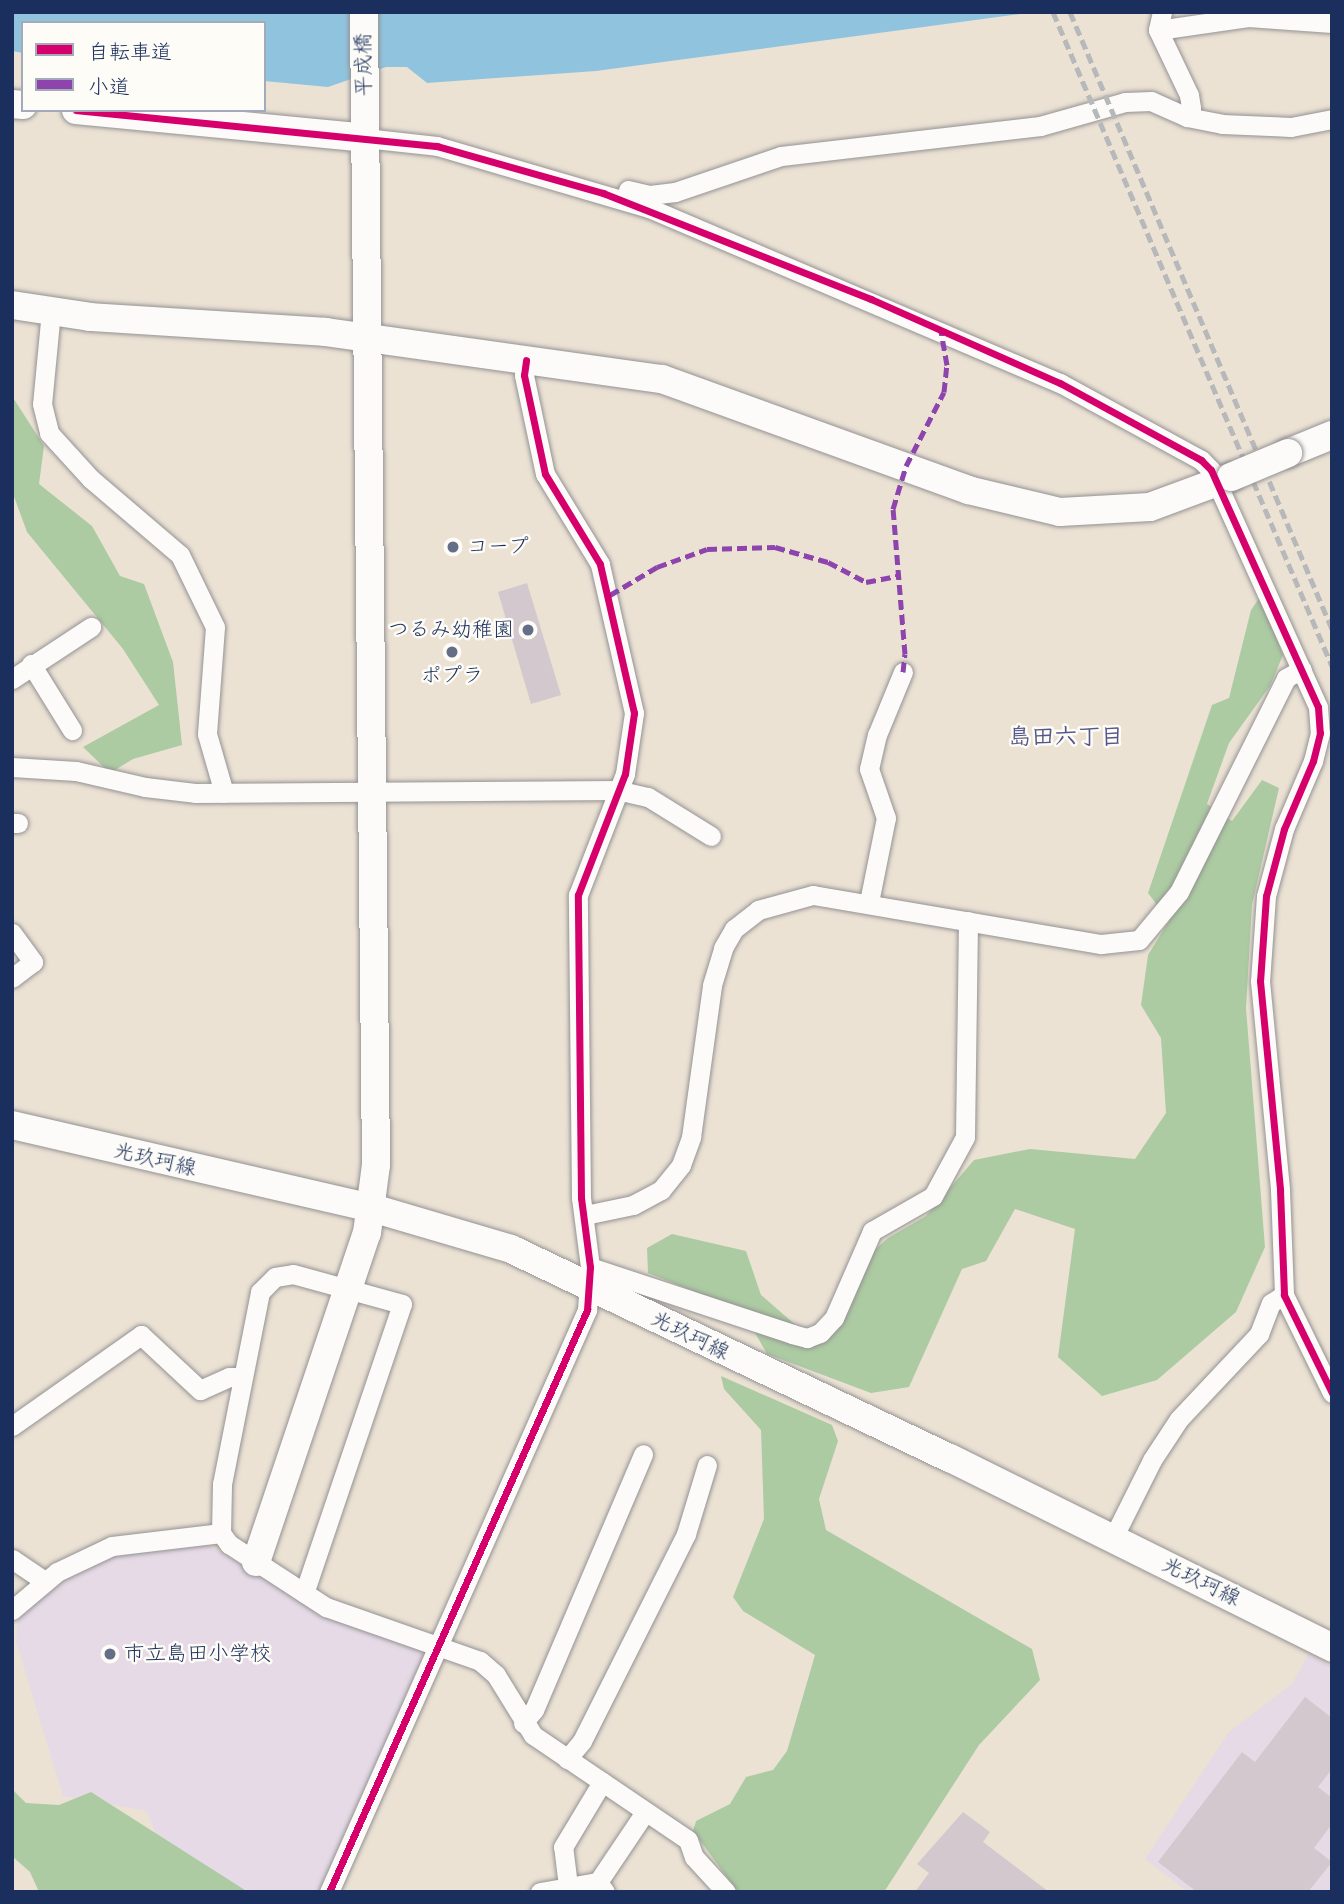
<!DOCTYPE html>
<meta charset="utf-8">
<style>
body{margin:0}
#map{position:relative;width:1344px;height:1904px;overflow:hidden;background:#ebe2d4;font-family:"Balsamiq Sans","Klee One",sans-serif}
div>[style]{position:absolute}
[style*='--x']{left:calc(var(--x)*1px);top:calc(var(--y)*1px);width:calc(var(--w)*1px);rotate:calc(var(--a)*1deg)}
.built>*{inset:0;background:#e5dae6}
.forest>*{inset:0;background:#accba2}
.water>*{inset:0;background:#90c4de}
.building>*{inset:0;background:#d2c8cd}
.roads{filter:drop-shadow(0 0 2px #949293) drop-shadow(0 0 2px #949293)}
.street>*{height:19px;margin:-9.5px;padding:0 9.5px;transform-origin:9.5px;border-radius:9.5px;background:#fcfbf9}
.secondary>*{height:28px;margin:-14px;padding:0 14px;transform-origin:14px;border-radius:14px;background:#fcfbf9}
.rail>*{height:5px;margin-top:-2.5px;transform-origin:0;background:repeating-linear-gradient(90deg,#b6b8ba 0 10px,transparent 0 15px)}
.bridges{filter:drop-shadow(0 0 2px #949293) drop-shadow(0 0 2px #949293)}
.secondary-bridge>*{height:28px;margin:-14px;padding:0 14px;transform-origin:14px;border-radius:14px;background:#fcfbf9}
.quiet>*{height:5px;margin-top:-2.5px;transform-origin:0;background:repeating-linear-gradient(90deg,#8e44ad 0 10px,transparent 0 15px)}
.cycleway>*{height:7px;margin:-3.5px;padding:0 3.5px;transform-origin:3.5px;border-radius:3.5px;background:#d6006c}
.dots>*{width:19px;height:19px;translate:-50% -50%;box-sizing:border-box;border:4px solid #fdfcf7;border-radius:50%}
span{translate:-50% -50%;white-space:nowrap;text-align:center;line-height:1.15;-webkit-text-stroke:5px #fdfcf7;paint-order:stroke}
.street-label{font-size:21px;color:#1b2f5e}
.poi-label{font-size:21px;color:#1b2f5e}
.left{translate:0 -50%;text-align:left}
.right{translate:-100% -50%;text-align:right}
.neighbourhood-label{font-size:23px;color:#555789;font-weight:700}
.frame{position:absolute;inset:0;border:14px solid #1b2f5e;pointer-events:none}
.legend{position:absolute;left:21px;top:21px;width:245px;height:91px;box-sizing:border-box;background:#fdfcf7;border:2px solid #a3aaba;margin:0;padding:9px 12px;list-style:none;font-size:21px;color:#1b2f5e}
.legend li{display:flex;align-items:center;gap:14px;height:35px}
.legend b{width:35px;border:2px solid #a3aaba}
</style>
<div id="map">
<div class="built">
<i style="clip-path:polygon(205px 1543px,310px 1606px,412px 1642px,422px 1651px,422px 1665px,318px 1892px,249px 1892px,162px 1852px,147px 1811px,63px 1796px,16px 1641px,18px 1620px,50px 1586px,114px 1554px)"></i>
<i style="clip-path:polygon(1309px 1653px,1332px 1667px,1332px 1892px,1188px 1892px,1145px 1859px,1229px 1732px,1292px 1684px)"></i>
</div>
<div class="forest">
<i style="clip-path:polygon(12px 396px,44px 446px,39px 484px,92px 526px,120px 576px,144px 584px,173px 662px,182px 745px,133px 759px,110px 773px,83px 747px,159px 705px,123px 649px,27px 532px,12px 491px)"></i>
<i style="clip-path:polygon(1260px 597px,1283px 655px,1270px 686px,1229px 743px,1207px 804px,1232px 821px,1262px 780px,1279px 788px,1252px 905px,1246px 1008px,1265px 1247px,1236px 1312px,1157px 1380px,1102px 1396px,1058px 1357px,1075px 1229px,1015px 1209px,986px 1261px,962px 1269px,909px 1387px,871px 1393px,767px 1354px,743px 1311px,648px 1273px,647px 1248px,672px 1234px,746px 1251px,761px 1295px,799px 1328px,827px 1336px,868px 1256px,888px 1238px,926px 1216px,974px 1160px,1030px 1149px,1135px 1159px,1166px 1113px,1161px 1038px,1141px 1005px,1148px 955px,1169px 921px,1148px 893px,1212px 705px,1229px 698px,1251px 610px)"></i>
<i style="clip-path:polygon(721px 1376px,832px 1425px,838px 1441px,819px 1499px,826px 1530px,1032px 1649px,1040px 1680px,979px 1745px,884px 1892px,738px 1892px,693px 1831px,696px 1821px,730px 1804px,746px 1777px,773px 1770px,787px 1751px,815px 1655px,743px 1611px,733px 1597px,764px 1519px,761px 1430px,724px 1389px)"></i>
<i style="clip-path:polygon(12px 1789px,26px 1803px,59px 1805px,91px 1792px,248px 1892px,39px 1892px,30px 1872px,12px 1856px)"></i>
</div>
<div class="water">
<i style="clip-path:polygon(12px 12px,1035px 12px,596px 71px,427px 83px,407px 67px,386px 67px,328px 87px,264px 81px,264px 23px,23px 23px,23px 53px,12px 51px)"></i>
</div>
<div class="building">
<i style="clip-path:polygon(527px 583px,561px 695px,531px 704px,498px 592px)"></i>
<i style="clip-path:polygon(1305px 1697px,1332px 1718px,1332px 1769px,1318px 1787px,1332px 1798px,1332px 1824px,1314px 1848px,1332px 1862px,1308px 1892px,1197px 1892px,1158px 1862px,1242px 1752px,1255px 1762px)"></i>
<i style="clip-path:polygon(963px 1812px,990px 1832px,983px 1842px,1049px 1892px,915px 1892px,929px 1873px,917px 1864px)"></i>
</div>
<div class="roads">
<div class="street">
<i style="--x:1162;--y:12;--w:18;--a:103"></i>
<i style="--x:1158;--y:30;--w:72;--a:64.5"></i>
<i style="--x:1189;--y:95;--w:13;--a:81"></i>
<i style="--x:1191;--y:108;--w:10;--a:114"></i>
<i style="--x:1158;--y:30;--w:91;--a:-8.2"></i>
<i style="--x:1248;--y:17;--w:84;--a:4.1"></i>
<i style="--x:365;--y:138;--w:72;--a:6.3"></i>
<i style="--x:437;--y:146;--w:221;--a:16.3"></i>
<i style="--x:649;--y:208;--w:447;--a:23.1"></i>
<i style="--x:1060;--y:383;--w:161;--a:28.6"></i>
<i style="--x:1201;--y:460;--w:14;--a:45"></i>
<i style="--x:1211;--y:470;--w:260;--a:65.7"></i>
<i style="--x:1318;--y:707;--w:26;--a:86"></i>
<i style="--x:1320;--y:733;--w:29;--a:104"></i>
<i style="--x:1313;--y:761;--w:74;--a:113.1"></i>
<i style="--x:1284;--y:829;--w:69;--a:105"></i>
<i style="--x:1266;--y:896;--w:85;--a:94"></i>
<i style="--x:1260;--y:981;--w:210;--a:84.5"></i>
<i style="--x:1280;--y:1190;--w:105;--a:87.8"></i>
<i style="--x:1284;--y:1295;--w:109;--a:63.9"></i>
<i style="--x:628;--y:190;--w:23;--a:13"></i>
<i style="--x:650;--y:195;--w:25;--a:-7"></i>
<i style="--x:675;--y:192;--w:112;--a:-18.8"></i>
<i style="--x:781;--y:156;--w:261;--a:-6.6"></i>
<i style="--x:1040;--y:126;--w:88;--a:-15.8"></i>
<i style="--x:1125;--y:102;--w:26;--a:-2"></i>
<i style="--x:1151;--y:101;--w:39;--a:24"></i>
<i style="--x:1187;--y:117;--w:36;--a:11"></i>
<i style="--x:1222;--y:124;--w:69;--a:2.5"></i>
<i style="--x:1291;--y:127;--w:42;--a:-11"></i>
<i style="--x:51;--y:311;--w:93;--a:95.5"></i>
<i style="--x:42;--y:404;--w:30;--a:76"></i>
<i style="--x:49;--y:433;--w:62;--a:47.6"></i>
<i style="--x:91;--y:479;--w:117;--a:40.5"></i>
<i style="--x:180;--y:555;--w:80;--a:64.1"></i>
<i style="--x:215;--y:627;--w:107;--a:94.3"></i>
<i style="--x:207;--y:734;--w:61;--a:73.9"></i>
<i style="--x:31;--y:664;--w:78;--a:58.2"></i>
<i style="--x:12;--y:679;--w:95;--a:-33.4"></i>
<i style="--x:12;--y:767;--w:64;--a:3.6"></i>
<i style="--x:76;--y:771;--w:71;--a:13.1"></i>
<i style="--x:145;--y:787;--w:50;--a:6.8"></i>
<i style="--x:195;--y:793;--w:422;--a:-0.4"></i>
<i style="--x:617;--y:790;--w:32;--a:13"></i>
<i style="--x:648;--y:797;--w:74;--a:31.8"></i>
<i style="--x:12;--y:823;--w:6;--a:0"></i>
<i style="--x:869;--y:902;--w:86;--a:-78.6"></i>
<i style="--x:886;--y:818;--w:52;--a:-109.1"></i>
<i style="--x:869;--y:769;--w:35;--a:-77"></i>
<i style="--x:877;--y:735;--w:68;--a:-67.6"></i>
<i style="--x:12;--y:933;--w:36;--a:54"></i>
<i style="--x:33;--y:962;--w:26;--a:143"></i>
<i style="--x:585;--y:1215;--w:49;--a:-11.8"></i>
<i style="--x:633;--y:1205;--w:32;--a:-28"></i>
<i style="--x:661;--y:1190;--w:32;--a:-51"></i>
<i style="--x:681;--y:1165;--w:30;--a:-70"></i>
<i style="--x:691;--y:1137;--w:153;--a:-82.1"></i>
<i style="--x:712;--y:985;--w:39;--a:-73"></i>
<i style="--x:723;--y:948;--w:22;--a:-60"></i>
<i style="--x:734;--y:929;--w:31;--a:-38"></i>
<i style="--x:758;--y:910;--w:57;--a:-15.3"></i>
<i style="--x:813;--y:895;--w:292;--a:9.7"></i>
<i style="--x:1101;--y:944;--w:38;--a:-6"></i>
<i style="--x:1139;--y:940;--w:62;--a:-50.2"></i>
<i style="--x:1179;--y:892;--w:239;--a:-63.4"></i>
<i style="--x:1286;--y:678;--w:18;--a:-29"></i>
<i style="--x:590;--y:1267;--w:213;--a:18.3"></i>
<i style="--x:792;--y:1334;--w:16;--a:15"></i>
<i style="--x:807;--y:1338;--w:14;--a:-21"></i>
<i style="--x:820;--y:1333;--w:21;--a:-47"></i>
<i style="--x:834;--y:1318;--w:95;--a:-66.4"></i>
<i style="--x:872;--y:1231;--w:70;--a:-29.8"></i>
<i style="--x:933;--y:1196;--w:67;--a:-61.5"></i>
<i style="--x:965;--y:1137;--w:216;--a:-89.2"></i>
<i style="--x:12;--y:1426;--w:158;--a:-35.2"></i>
<i style="--x:141;--y:1335;--w:81;--a:43"></i>
<i style="--x:200;--y:1390;--w:32;--a:-24"></i>
<i style="--x:229;--y:1377;--w:11;--a:0"></i>
<i style="--x:221;--y:1533;--w:49;--a:-88.8"></i>
<i style="--x:222;--y:1484;--w:196;--a:-78.8"></i>
<i style="--x:260;--y:1292;--w:21;--a:-45"></i>
<i style="--x:275;--y:1277;--w:18;--a:-9"></i>
<i style="--x:293;--y:1274;--w:113;--a:15.4"></i>
<i style="--x:402;--y:1304;--w:305;--a:108.7"></i>
<i style="--x:1113;--y:1538;--w:87;--a:-63.4"></i>
<i style="--x:1152;--y:1460;--w:49;--a:-56.6"></i>
<i style="--x:1179;--y:1419;--w:117;--a:-46.7"></i>
<i style="--x:1259;--y:1334;--w:33;--a:-69"></i>
<i style="--x:1271;--y:1303;--w:15;--a:-32"></i>
<i style="--x:12;--y:1559;--w:40;--a:34"></i>
<i style="--x:12;--y:1610;--w:59;--a:-40.2"></i>
<i style="--x:57;--y:1572;--w:61;--a:-25.3"></i>
<i style="--x:112;--y:1546;--w:110;--a:-6.8"></i>
<i style="--x:221;--y:1533;--w:14;--a:54"></i>
<i style="--x:229;--y:1544;--w:116;--a:33"></i>
<i style="--x:326;--y:1607;--w:163;--a:19.3"></i>
<i style="--x:480;--y:1661;--w:21;--a:41"></i>
<i style="--x:496;--y:1675;--w:70;--a:58.3"></i>
<i style="--x:533;--y:1735;--w:187;--a:34.1"></i>
<i style="--x:688;--y:1840;--w:18;--a:71"></i>
<i style="--x:694;--y:1857;--w:47;--a:47.6"></i>
<i style="--x:523;--y:1723;--w:17;--a:-50"></i>
<i style="--x:534;--y:1710;--w:278;--a:-66.9"></i>
<i style="--x:567;--y:1759;--w:23;--a:-50"></i>
<i style="--x:582;--y:1741;--w:232;--a:-63.3"></i>
<i style="--x:686;--y:1534;--w:72;--a:-73.1"></i>
<i style="--x:568;--y:1886;--w:39;--a:-97"></i>
<i style="--x:563;--y:1847;--w:76;--a:-59"></i>
<i style="--x:329;--y:1892;--w:637;--a:-66.09"></i>
<i style="--x:587;--y:1310;--w:43;--a:-86"></i>
<i style="--x:590;--y:1267;--w:70;--a:-97.4"></i>
<i style="--x:581;--y:1198;--w:303;--a:-90.6"></i>
<i style="--x:578;--y:895;--w:130;--a:-68.8"></i>
<i style="--x:625;--y:774;--w:62;--a:-81.6"></i>
<i style="--x:634;--y:713;--w:153;--a:-102.9"></i>
<i style="--x:600;--y:564;--w:105;--a:-121.4"></i>
<i style="--x:545;--y:474;--w:101;--a:-102"></i>
<i style="--x:524;--y:375;--w:15;--a:-82"></i>
<i style="--x:540;--y:1892;--w:59;--a:-9.8"></i>
<i style="--x:605;--y:1892;--w:12;--a:-125"></i>
<i style="--x:598;--y:1882;--w:84;--a:-56.1"></i>
</div>
<div class="secondary">
<i style="--x:12;--y:104;--w:11;--a:5"></i>
<i style="--x:76;--y:110;--w:290;--a:5.5"></i>
<i style="--x:12;--y:305;--w:79;--a:8.7"></i>
<i style="--x:90;--y:317;--w:236;--a:3.6"></i>
<i style="--x:326;--y:332;--w:339;--a:8"></i>
<i style="--x:662;--y:379;--w:326;--a:19.9"></i>
<i style="--x:968;--y:490;--w:95;--a:13.4"></i>
<i style="--x:1060;--y:512;--w:90;--a:-3.2"></i>
<i style="--x:1150;--y:507;--w:86;--a:-20.3"></i>
<i style="--x:1288;--y:453;--w:48;--a:-22.2"></i>
<i style="--x:12;--y:1125;--w:369;--a:13"></i>
<i style="--x:372;--y:1208;--w:145;--a:16.4"></i>
<i style="--x:511;--y:1249;--w:486;--a:25.5"></i>
<i style="--x:950;--y:1458;--w:427;--a:26.4"></i>
<i style="--x:256;--y:1562;--w:347;--a:-71.4"></i>
<i style="--x:367;--y:1233;--w:69;--a:-82.5"></i>
<i style="--x:376;--y:1165;--w:1153;--a:-90.6"></i>
</div>
</div>
<div class="rail">
<i style="--x:1053;--y:12;--w:711;--a:66.9"></i>
<i style="--x:1070;--y:12;--w:670;--a:66.99"></i>
</div>
<div class="bridges">
<div class="secondary-bridge">
<i style="--x:1231;--y:477;--w:62;--a:-22.8"></i>
</div>
</div>
<div class="quiet">
<i style="--x:610;--y:595;--w:55;--a:-30.8"></i>
<i style="--x:657;--y:567;--w:53;--a:-19.8"></i>
<i style="--x:707;--y:549;--w:68;--a:-1.7"></i>
<i style="--x:775;--y:547;--w:55;--a:15.8"></i>
<i style="--x:828;--y:562;--w:43;--a:27.8"></i>
<i style="--x:866;--y:582;--w:33;--a:-11"></i>
<i style="--x:903;--y:672;--w:18;--a:-84"></i>
<i style="--x:905;--y:654;--w:145;--a:-94.7"></i>
<i style="--x:893;--y:509;--w:45;--a:-73.2"></i>
<i style="--x:906;--y:466;--w:83;--a:-62.8"></i>
<i style="--x:944;--y:392;--w:27;--a:-84"></i>
<i style="--x:947;--y:365;--w:34;--a:-100"></i>
</div>
<div class="cycleway">
<i style="--x:76;--y:110;--w:363;--a:5.7"></i>
<i style="--x:437;--y:146;--w:173;--a:15.8"></i>
<i style="--x:603;--y:193;--w:288;--a:21.6"></i>
<i style="--x:871;--y:299;--w:207;--a:24"></i>
<i style="--x:1060;--y:383;--w:161;--a:28.6"></i>
<i style="--x:1201;--y:460;--w:14;--a:45"></i>
<i style="--x:1211;--y:470;--w:260;--a:65.7"></i>
<i style="--x:1318;--y:707;--w:26;--a:86"></i>
<i style="--x:1320;--y:733;--w:29;--a:104"></i>
<i style="--x:1313;--y:761;--w:74;--a:113.1"></i>
<i style="--x:1284;--y:829;--w:69;--a:105"></i>
<i style="--x:1266;--y:896;--w:85;--a:94"></i>
<i style="--x:1260;--y:981;--w:210;--a:84.5"></i>
<i style="--x:1280;--y:1190;--w:105;--a:87.8"></i>
<i style="--x:1284;--y:1295;--w:109;--a:63.9"></i>
<i style="--x:329;--y:1892;--w:637;--a:-66.09"></i>
<i style="--x:587;--y:1310;--w:43;--a:-86"></i>
<i style="--x:590;--y:1267;--w:70;--a:-97.4"></i>
<i style="--x:581;--y:1198;--w:303;--a:-90.6"></i>
<i style="--x:578;--y:895;--w:130;--a:-68.8"></i>
<i style="--x:625;--y:774;--w:62;--a:-81.6"></i>
<i style="--x:634;--y:713;--w:153;--a:-102.9"></i>
<i style="--x:600;--y:564;--w:105;--a:-121.4"></i>
<i style="--x:545;--y:474;--w:101;--a:-102"></i>
<i style="--x:524;--y:375;--w:15;--a:-82"></i>
</div>
<div class="dots">
<i style="left:453px;top:547px;background:#646e87"></i>
<i style="left:528px;top:630px;background:#646e87"></i>
<i style="left:452px;top:652px;background:#646e87"></i>
<i style="left:110px;top:1654px;background:#646e87"></i>
</div>
<div class="street-label">
<span style="left:364px;top:65px;rotate:-91deg">平成橋</span>
<span style="left:155px;top:1160px;rotate:13deg">光玖珂線</span>
<span style="left:690px;top:1336px;rotate:26deg">光玖珂線</span>
<span style="left:1201px;top:1582px;rotate:26deg">光玖珂線</span>
</div>
<div class="poi-label">
<span class="left" style="left:467px;top:547px">コープ</span>
<span class="right" style="left:514px;top:630px">つるみ幼稚園</span>
<span style="left:452px;top:676px">ポプラ</span>
<span class="left" style="left:124px;top:1654px">市立島田小学校</span>
</div>
<div class="neighbourhood-label">
<span style="left:1066px;top:737px">島田六丁目</span>
</div>
<div class="frame"></div>
<ul class="legend">
<li><b style="height:9px;background:#d6006c"></b>自転車道</li>
<li><b style="height:9px;background:#8e44ad"></b>小道</li>
</ul>
</div>
